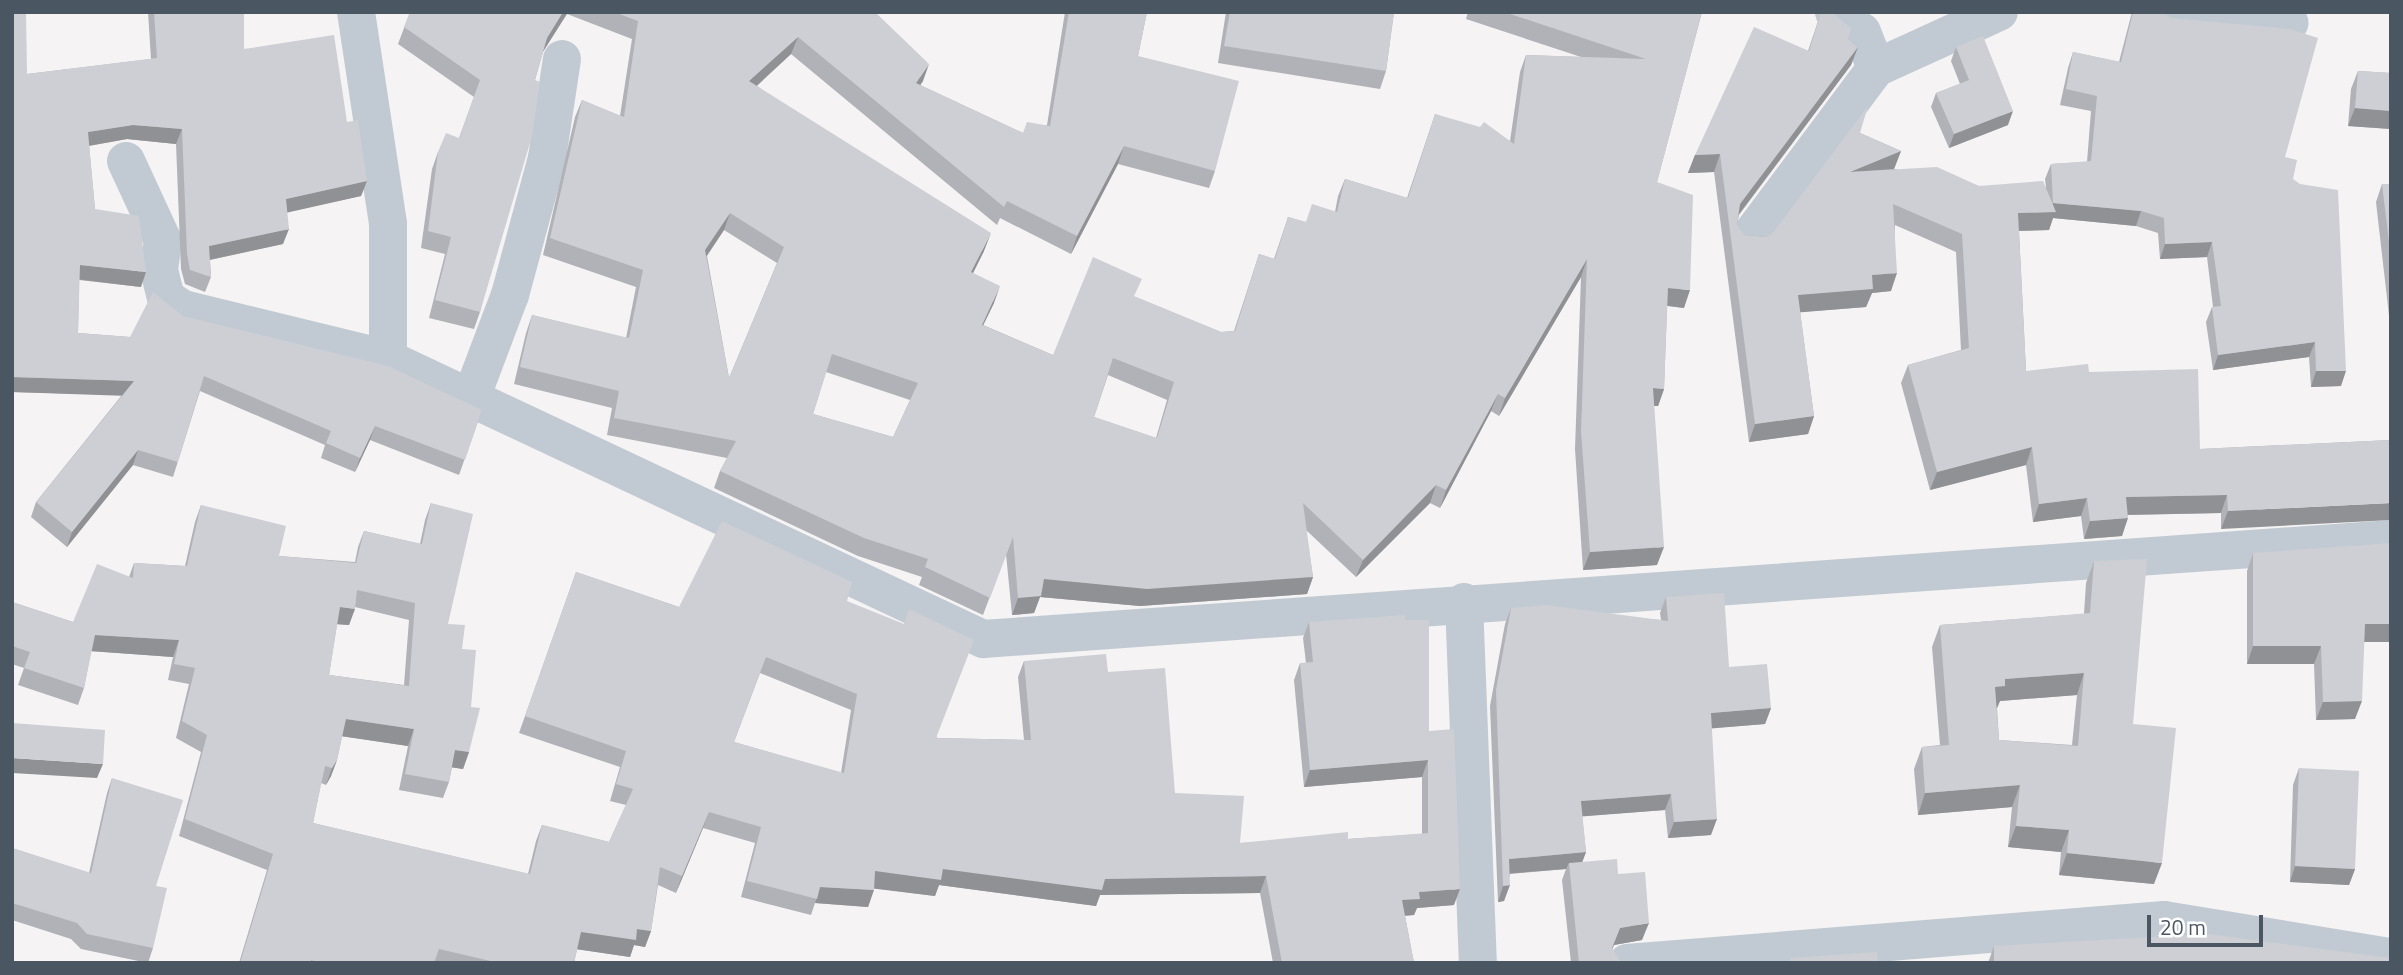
<!DOCTYPE html>
<style>
body{margin:0}
#map{position:relative;width:2403px;height:975px;overflow:hidden;background:#f5f3f3;font-family:"Titillium Web",sans-serif}
div>[style]{position:absolute}
[style*='--x']{left:calc(var(--x)*1px);top:calc(var(--y)*1px);width:calc(var(--w)*1px);rotate:calc(var(--a)*1deg)}
.street>*{height:38px;margin:-19px;padding:0 19px;transform-origin:19px;border-radius:19px;background:#c1cad2}
.wall>*{inset:0;background:#b0b2b7}
.shaded-wall>*{inset:0;background:#909195}
.building>*{inset:0;background:#cdcfd5}
span{translate:-50% -50%;white-space:nowrap;text-align:center;line-height:1.15;-webkit-text-stroke:5px #fff;paint-order:stroke}
.frame{position:absolute;inset:0;border:14px solid #4a5661;pointer-events:none}
.scale{position:absolute;left:2147px;top:915px;width:116px;height:32px;box-sizing:border-box;border:4px solid #4a5661;border-top:0;padding-left:9px;font-size:21px;line-height:24px;white-space:nowrap;color:#4a5661;-webkit-text-stroke:5px #fff;paint-order:stroke}
</style>
<div id="map">
<div class="street">
<i style="--x:356;--y:12;--w:214;--a:81.4"></i>
<i style="--x:388;--y:224;--w:135;--a:90"></i>
<i style="--x:1834;--y:12;--w:34;--a:36"></i>
<i style="--x:1862;--y:32;--w:39;--a:69"></i>
<i style="--x:2167;--y:12;--w:123;--a:5.1"></i>
<i style="--x:126;--y:161;--w:88;--a:65.2"></i>
<i style="--x:163;--y:241;--w:29;--a:98"></i>
<i style="--x:159;--y:270;--w:29;--a:76"></i>
<i style="--x:166;--y:298;--w:20;--a:33"></i>
<i style="--x:183;--y:309;--w:211;--a:13.7"></i>
<i style="--x:388;--y:359;--w:658;--a:25.2"></i>
<i style="--x:983;--y:639;--w:1412;--a:-4.06"></i>
<i style="--x:1751;--y:235;--w:209;--a:-53.2"></i>
<i style="--x:1876;--y:68;--w:135;--a:-24.5"></i>
<i style="--x:471;--y:398;--w:110;--a:-69.3"></i>
<i style="--x:510;--y:295;--w:142;--a:-74.9"></i>
<i style="--x:547;--y:158;--w:100;--a:-81.4"></i>
<i style="--x:1464;--y:602;--w:361;--a:87.8"></i>
<i style="--x:1627;--y:963;--w:539;--a:-4.58"></i>
<i style="--x:2164;--y:920;--w:230;--a:9.3"></i>
</div>
<div class="wall">
<i style="clip-path:polygon(148px 12px,244px 12px,244px 49px,347px 122px,367px 181px,361px 196px,287px 212px,283px 244px,210px 260px,211px 277px,205px 292px,185px 284px,181px 269px,176px 144px,127px 139px,89px 146px,95px 209px,141px 287px,79px 280px,78px 333px,130px 337px,183px 316px,482px 410px,459px 475px,370px 440px,355px 472px,321px 458px,325px 445px,200px 391px,173px 477px,133px 465px,67px 547px,31px 517px,36px 502px,122px 395px,12px 392px,27px 74px,151px 59px)"></i>
<i style="clip-path:polygon(evenodd,410px 12px,875px 12px,923px 81px,920px 85px,1023px 133px,1047px 125px,1065px 12px,1147px 12px,1138px 56px,1215px 171px,1209px 188px,1118px 164px,1071px 254px,1000px 218px,997px 225px,791px 54px,757px 86px,984px 251px,973px 273px,994px 303px,983px 325px,1053px 355px,1135px 297px,1221px 332px,1234px 331px,1259px 254px,1274px 259px,1288px 217px,1305px 222px,1335px 212px,1338px 196px,1345px 179px,1407px 198px,1435px 114px,1510px 141px,1520px 72px,1526px 55px,1581px 57px,1466px 19px,1468px 12px,1702px 12px,1657px 182px,1684px 308px,1667px 306px,1664px 389px,1658px 406px,1654px 406px,1657px 565px,1583px 570px,1575px 449px,1581px 277px,1499px 416px,1491px 411px,1440px 508px,1430px 503px,1356px 577px,1306px 530px,1313px 577px,1307px 594px,1140px 606px,1040px 597px,1034px 613px,1012px 615px,1006px 554px,983px 615px,919px 585px,922px 577px,858px 556px,714px 488px,720px 471px,727px 458px,607px 435px,612px 408px,514px 384px,526px 333px,532px 315px,626px 338px,636px 287px,543px 255px,575px 117px,582px 100px,620px 116px,632px 39px,567px 14px,543px 52px,535px 80px,480px 312px,474px 329px,429px 318px,445px 254px,421px 248px,432px 169px,438px 152px,459px 138px,474px 97px,398px 44px,410px 12px,724px 230px,777px 263px,729px 378px,707px 256px,724px 230px,410px 12px,826px 372px,910px 400px,893px 437px,813px 414px,826px 372px,410px 12px,1108px 375px,1167px 400px,1156px 438px,1094px 417px,1108px 375px)"></i>
<i style="clip-path:polygon(1226px 12px,1394px 12px,1386px 71px,1380px 89px,1218px 63px)"></i>
<i style="clip-path:polygon(1821px 12px,1848px 39px,1858px 47px,1851px 65px,1739px 215px,1737px 225px,1745px 235px,1766px 237px,1775px 230px,1860px 133px,1901px 151px,1894px 169px,1979px 186px,2046px 187px,2045px 179px,2051px 164px,2087px 162px,2091px 111px,2060px 105px,2068px 68px,2073px 52px,2119px 62px,2132px 12px,2162px 12px,2285px 157px,2293px 179px,2341px 386px,2311px 387px,2309px 357px,2213px 370px,2206px 322px,2212px 307px,2213px 307px,2207px 257px,2160px 259px,2158px 233px,2136px 226px,2053px 218px,2049px 230px,2019px 231px,2026px 371px,2089px 372px,2200px 449px,2391px 440px,2221px 529px,2221px 513px,2128px 515px,2122px 536px,2084px 539px,2081px 516px,2033px 522px,2026px 465px,1930px 490px,1901px 383px,1908px 365px,1961px 350px,1956px 252px,1895px 225px,1891px 291px,1872px 293px,1866px 307px,1800px 312px,1814px 416px,1808px 434px,1749px 442px,1714px 172px,1688px 173px,1695px 155px,1808px 51px)"></i>
<i style="clip-path:polygon(1956px 47px,2008px 125px,1949px 148px,1931px 107px,1936px 93px,1960px 84px,1951px 61px)"></i>
<i style="clip-path:polygon(2358px 71px,2391px 73px,2391px 129px,2348px 126px,2351px 89px)"></i>
<i style="clip-path:polygon(2382px 184px,2391px 184px,2391px 333px,2376px 202px)"></i>
<i style="clip-path:polygon(evenodd,431px 503px,448px 624px,462px 649px,471px 707px,469px 752px,463px 769px,452px 767px,449px 782px,443px 798px,399px 790px,408px 746px,342px 736px,337px 760px,331px 776px,326px 785px,321px 783px,313px 823px,528px 874px,536px 841px,542px 825px,609px 842px,626px 805px,610px 801px,620px 767px,519px 733px,576px 572px,679px 607px,847px 601px,937px 738px,1024px 740px,1018px 677px,1024px 661px,1108px 672px,1175px 793px,1240px 843px,1348px 839px,1422px 834px,1422px 777px,1304px 787px,1294px 680px,1300px 663px,1306px 663px,1303px 638px,1309px 622px,1405px 620px,1429px 731px,1454px 905px,1417px 908px,1414px 915px,1405px 916px,1414px 963px,1273px 963px,1260px 893px,1100px 895px,1096px 906px,939px 885px,935px 896px,874px 888px,868px 907px,815px 903px,811px 915px,741px 897px,755px 843px,703px 828px,676px 893px,658px 885px,651px 931px,645px 947px,634px 945px,630px 957px,577px 949px,574px 963px,239px 963px,267px 870px,179px 836px,201px 752px,176px 738px,189px 684px,168px 680px,173px 657px,91px 651px,84px 688px,78px 705px,18px 685px,24px 668px,12px 664px,12px 602px,73px 622px,129px 577px,134px 563px,185px 566px,195px 522px,201px 505px,279px 556px,355px 562px,358px 547px,364px 531px,420px 544px,425px 520px,431px 503px,355px 607px,409px 620px,404px 685px,329px 675px,337px 624px,349px 625px,355px 607px,431px 503px,760px 673px,851px 710px,841px 773px,734px 742px,760px 673px)"></i>
<i style="clip-path:polygon(2253px 553px,2391px 642px,2364px 642px,2355px 719px,2316px 720px,2314px 664px,2247px 664px,2247px 571px)"></i>
<i style="clip-path:polygon(evenodd,2094px 561px,2133px 724px,2154px 884px,2059px 875px,2061px 852px,2008px 847px,2012px 807px,1918px 815px,1914px 769px,1922px 747px,1940px 745px,1932px 647px,1940px 625px,2084px 614px,2086px 583px,2094px 561px,2077px 695px,2072px 745px,1999px 740px,1997px 708px,2000px 701px,2077px 695px)"></i>
<i style="clip-path:polygon(1666px 597px,1729px 667px,1771px 708px,1765px 724px,1712px 728px,1711px 835px,1668px 838px,1665px 810px,1582px 816px,1586px 852px,1582px 862px,1618px 874px,1642px 940px,1614px 945px,1612px 949px,1622px 963px,1571px 963px,1562px 880px,1566px 869px,1510px 874px,1504px 901px,1498px 902px,1490px 706px,1505px 624px,1511px 608px,1661px 620px,1660px 613px)"></i>
<i style="clip-path:polygon(2299px 768px,2355px 869px,2349px 885px,2290px 882px,2293px 785px)"></i>
<i style="clip-path:polygon(112px 778px,156px 886px,153px 948px,148px 963px,81px 949px,71px 939px,12px 920px,12px 848px,89px 873px,107px 793px)"></i>
<i style="clip-path:polygon(1994px 946px,2391px 963px,1988px 963px)"></i>
</div>
<div class="shaded-wall">
<i style="clip-path:polygon(563px 12px,568px 12px,540px 56px,547px 38px)"></i>
<i style="clip-path:polygon(798px 37px,791px 54px,743px 98px,749px 81px)"></i>
<i style="clip-path:polygon(1858px 47px,1851px 65px,1733px 222px,1740px 204px)"></i>
<i style="clip-path:polygon(929px 64px,923px 81px,910px 100px,916px 83px)"></i>
<i style="clip-path:polygon(2355px 108px,2391px 111px,2391px 129px,2348px 126px)"></i>
<i style="clip-path:polygon(2013px 111px,2008px 125px,1949px 148px,1954px 134px)"></i>
<i style="clip-path:polygon(133px 125px,182px 129px,176px 144px,127px 139px,82px 147px,88px 132px)"></i>
<i style="clip-path:polygon(1124px 146px,1118px 164px,1071px 254px,1077px 236px)"></i>
<i style="clip-path:polygon(1901px 151px,1894px 169px,1850px 172px)"></i>
<i style="clip-path:polygon(1720px 154px,1714px 172px,1688px 173px,1695px 155px)"></i>
<i style="clip-path:polygon(367px 181px,361px 196px,281px 214px,286px 199px)"></i>
<i style="clip-path:polygon(2053px 203px,2141px 211px,2136px 226px,2053px 218px,2049px 230px,2012px 231px,2018px 213px,2050px 212px)"></i>
<i style="clip-path:polygon(730px 213px,724px 230px,699px 267px,705px 250px)"></i>
<i style="clip-path:polygon(289px 229px,283px 244px,204px 261px,209px 246px)"></i>
<i style="clip-path:polygon(991px 233px,984px 251px,965px 289px,971px 272px)"></i>
<i style="clip-path:polygon(2212px 242px,2207px 257px,2160px 259px,2165px 244px)"></i>
<i style="clip-path:polygon(1587px 259px,1581px 277px,1499px 416px,1505px 398px)"></i>
<i style="clip-path:polygon(80px 265px,146px 272px,141px 287px,75px 279px)"></i>
<i style="clip-path:polygon(1897px 273px,1891px 291px,1872px 293px,1866px 307px,1792px 313px,1798px 295px,1872px 275px)"></i>
<i style="clip-path:polygon(1000px 286px,994px 303px,975px 342px,982px 325px)"></i>
<i style="clip-path:polygon(1668px 288px,1690px 290px,1684px 308px,1662px 305px)"></i>
<i style="clip-path:polygon(2315px 342px,2309px 357px,2213px 370px,2218px 355px)"></i>
<i style="clip-path:polygon(2316px 371px,2346px 371px,2341px 386px,2311px 387px)"></i>
<i style="clip-path:polygon(12px 377px,134px 381px,129px 396px,12px 392px)"></i>
<i style="clip-path:polygon(1653px 388px,1664px 389px,1658px 406px,1647px 406px)"></i>
<i style="clip-path:polygon(1498px 394px,1491px 411px,1440px 508px,1446px 490px)"></i>
<i style="clip-path:polygon(1814px 416px,1808px 434px,1749px 442px,1755px 424px)"></i>
<i style="clip-path:polygon(375px 426px,370px 440px,355px 472px,360px 458px)"></i>
<i style="clip-path:polygon(2032px 447px,2026px 465px,1930px 490px,1937px 472px)"></i>
<i style="clip-path:polygon(138px 450px,133px 465px,67px 547px,72px 532px)"></i>
<i style="clip-path:polygon(1436px 485px,1430px 503px,1356px 577px,1363px 560px)"></i>
<i style="clip-path:polygon(2227px 495px,2221px 513px,2119px 515px,2126px 497px)"></i>
<i style="clip-path:polygon(2087px 498px,2081px 516px,2033px 522px,2039px 504px)"></i>
<i style="clip-path:polygon(2391px 503px,2391px 520px,2221px 529px,2228px 511px)"></i>
<i style="clip-path:polygon(2128px 518px,2122px 536px,2084px 539px,2090px 521px)"></i>
<i style="clip-path:polygon(1664px 547px,1657px 565px,1583px 570px,1590px 552px)"></i>
<i style="clip-path:polygon(1313px 577px,1307px 594px,1140px 606px,1040px 597px,1034px 613px,1012px 615px,1018px 598px,1044px 579px)"></i>
<i style="clip-path:polygon(340px 607px,355px 609px,349px 625px,334px 624px)"></i>
<i style="clip-path:polygon(2365px 624px,2391px 624px,2391px 642px,2359px 642px)"></i>
<i style="clip-path:polygon(95px 635px,179px 640px,173px 657px,89px 651px)"></i>
<i style="clip-path:polygon(2253px 646px,2321px 646px,2314px 664px,2247px 664px)"></i>
<i style="clip-path:polygon(2084px 673px,2077px 695px,2000px 701px,1997px 708px,1987px 709px,1995px 687px,2005px 679px)"></i>
<i style="clip-path:polygon(2362px 701px,2355px 719px,2316px 720px,2323px 702px)"></i>
<i style="clip-path:polygon(1771px 708px,1765px 724px,1705px 729px,1711px 713px)"></i>
<i style="clip-path:polygon(346px 719px,414px 729px,408px 746px,340px 736px)"></i>
<i style="clip-path:polygon(455px 750px,469px 752px,463px 769px,449px 767px)"></i>
<i style="clip-path:polygon(12px 758px,103px 764px,97px 778px,12px 773px)"></i>
<i style="clip-path:polygon(337px 760px,331px 776px,326px 785px,332px 768px)"></i>
<i style="clip-path:polygon(1428px 760px,1422px 777px,1304px 787px,1310px 770px)"></i>
<i style="clip-path:polygon(2020px 785px,2012px 807px,1918px 815px,1925px 793px)"></i>
<i style="clip-path:polygon(1671px 794px,1665px 810px,1575px 817px,1581px 801px)"></i>
<i style="clip-path:polygon(709px 812px,703px 828px,676px 893px,682px 876px)"></i>
<i style="clip-path:polygon(1717px 819px,1711px 835px,1668px 838px,1674px 822px)"></i>
<i style="clip-path:polygon(2016px 826px,2069px 830px,2061px 852px,2008px 847px)"></i>
<i style="clip-path:polygon(1586px 852px,1580px 868px,1569px 863px,1566px 869px,1503px 874px,1509px 859px)"></i>
<i style="clip-path:polygon(2067px 853px,2162px 863px,2154px 884px,2059px 875px)"></i>
<i style="clip-path:polygon(2295px 866px,2355px 869px,2349px 885px,2290px 882px)"></i>
<i style="clip-path:polygon(943px 869px,1105px 879px,1266px 876px,1260px 893px,1100px 895px,1096px 906px,939px 885px,935px 896px,869px 888px,875px 871px)"></i>
<i style="clip-path:polygon(1510px 885px,1504px 901px,1498px 902px,1503px 886px)"></i>
<i style="clip-path:polygon(820px 887px,874px 890px,868px 907px,815px 903px)"></i>
<i style="clip-path:polygon(1460px 889px,1454px 905px,1417px 908px,1414px 915px,1396px 916px,1402px 900px,1419px 892px)"></i>
<i style="clip-path:polygon(1649px 923px,1642px 940px,1614px 945px,1606px 963px,1620px 928px)"></i>
<i style="clip-path:polygon(637px 929px,651px 931px,645px 947px,634px 945px,630px 957px,575px 949px,581px 932px)"></i>
</div>
<div class="building">
<i style="clip-path:polygon(12px 12px,26px 12px,27px 74px,157px 58px,154px 12px,244px 12px,244px 49px,334px 35px,347px 122px,358px 120px,367px 181px,286px 199px,289px 229px,209px 246px,211px 277px,190px 270px,187px 254px,182px 129px,133px 125px,88px 132px,95px 209px,139px 216px,146px 272px,80px 265px,78px 333px,130px 337px,153px 292px,183px 316px,388px 366px,482px 410px,465px 460px,375px 426px,360px 458px,326px 443px,331px 431px,204px 376px,178px 462px,138px 450px,72px 532px,36px 502px,134px 381px,12px 377px)"></i>
<i style="clip-path:polygon(410px 12px,563px 12px,547px 38px,535px 80px,540px 82px,532px 136px,480px 312px,435px 300px,451px 237px,428px 231px,438px 152px,446px 133px,459px 138px,480px 80px,404px 27px)"></i>
<i style="clip-path:polygon(evenodd,614px 12px,875px 12px,929px 64px,916px 83px,1023px 133px,1027px 122px,1050px 126px,1069px 12px,1147px 12px,1138px 56px,1239px 81px,1215px 171px,1124px 146px,1077px 236px,1007px 201px,1004px 207px,798px 37px,749px 81px,991px 233px,971px 272px,1000px 286px,982px 325px,1053px 355px,1093px 257px,1142px 279px,1134px 296px,1221px 332px,1235px 331px,1259px 254px,1275px 259px,1288px 217px,1306px 222px,1312px 204px,1337px 212px,1345px 179px,1408px 198px,1435px 114px,1480px 127px,1484px 122px,1514px 144px,1526px 55px,1646px 59px,1504px 12px,1702px 12px,1657px 182px,1693px 195px,1690px 290px,1668px 288px,1664px 389px,1653px 388px,1664px 547px,1590px 552px,1581px 432px,1587px 259px,1505px 398px,1498px 394px,1446px 490px,1436px 485px,1363px 560px,1303px 503px,1313px 577px,1147px 589px,1044px 579px,1041px 596px,1018px 598px,1013px 537px,990px 598px,925px 567px,928px 559px,864px 538px,720px 471px,736px 441px,614px 418px,619px 391px,520px 367px,532px 315px,629px 338px,643px 270px,550px 238px,582px 100px,624px 117px,638px 21px,614px 12px,730px 213px,784px 247px,729px 378px,705px 250px,730px 213px,614px 12px,832px 354px,918px 383px,893px 437px,813px 414px,832px 354px,614px 12px,1113px 358px,1174px 382px,1157px 438px,1094px 417px,1113px 358px)"></i>
<i style="clip-path:polygon(1230px 12px,1394px 12px,1386px 71px,1224px 46px)"></i>
<i style="clip-path:polygon(1821px 12px,1831px 12px,1851px 28px,1848px 39px,1858px 47px,1740px 204px,1737px 225px,1745px 235px,1766px 237px,1775px 230px,1868px 106px,1860px 133px,1901px 151px,1850px 172px,1937px 167px,1979px 186px,2043px 181px,2056px 212px,2018px 213px,2026px 371px,2088px 364px,2089px 372px,2198px 369px,2200px 449px,2391px 440px,2391px 503px,2228px 511px,2227px 495px,2126px 497px,2128px 518px,2090px 521px,2087px 498px,2039px 504px,2032px 447px,1937px 472px,1908px 365px,1969px 348px,1962px 234px,1893px 204px,1897px 273px,1872px 275px,1873px 289px,1798px 295px,1814px 416px,1755px 424px,1720px 154px,1695px 155px,1754px 27px,1809px 51px)"></i>
<i style="clip-path:polygon(2133px 12px,2162px 12px,2171px 18px,2290px 29px,2318px 38px,2285px 157px,2297px 160px,2293px 179px,2300px 184px,2338px 190px,2346px 371px,2316px 371px,2315px 342px,2218px 355px,2212px 307px,2221px 306px,2212px 242px,2165px 244px,2164px 218px,2141px 211px,2053px 203px,2051px 164px,2091px 161px,2097px 96px,2066px 89px,2073px 52px,2121px 62px)"></i>
<i style="clip-path:polygon(1983px 36px,2013px 111px,1954px 134px,1936px 93px,1969px 80px,1956px 47px)"></i>
<i style="clip-path:polygon(2358px 71px,2391px 73px,2391px 111px,2355px 108px)"></i>
<i style="clip-path:polygon(2382px 184px,2391px 184px,2391px 258px)"></i>
<i style="clip-path:polygon(evenodd,431px 503px,473px 514px,448px 624px,465px 625px,462px 649px,476px 650px,471px 707px,480px 708px,469px 752px,455px 750px,449px 782px,405px 774px,414px 729px,346px 719px,337px 760px,332px 768px,325px 766px,313px 823px,530px 874px,542px 825px,609px 842px,633px 789px,616px 784px,626px 751px,525px 716px,576px 572px,679px 607px,722px 521px,852px 582px,847px 601px,904px 624px,909px 609px,974px 640px,936px 738px,1031px 740px,1024px 661px,1106px 654px,1108px 672px,1165px 668px,1175px 793px,1244px 796px,1240px 843px,1348px 832px,1348px 839px,1428px 833px,1428px 760px,1310px 770px,1300px 663px,1313px 662px,1309px 622px,1405px 615px,1405px 620px,1429px 620px,1429px 731px,1454px 729px,1460px 889px,1419px 892px,1420px 899px,1402px 900px,1414px 963px,1282px 963px,1266px 876px,1105px 879px,1102px 890px,943px 869px,941px 880px,875px 871px,874px 890px,820px 887px,817px 899px,747px 881px,761px 827px,709px 812px,682px 876px,660px 867px,651px 931px,637px 929px,636px 940px,581px 932px,574px 963px,499px 963px,439px 949px,434px 963px,321px 963px,311px 960px,311px 963px,240px 963px,273px 854px,185px 819px,207px 735px,182px 721px,195px 668px,174px 664px,179px 640px,95px 635px,84px 688px,24px 668px,30px 652px,12px 646px,12px 602px,73px 622px,97px 564px,133px 578px,134px 563px,187px 566px,201px 505px,286px 526px,279px 556px,356px 563px,364px 531px,422px 544px,431px 503px,357px 590px,415px 603px,409px 686px,329px 675px,340px 607px,355px 609px,357px 590px,431px 503px,766px 657px,857px 694px,844px 773px,734px 742px,766px 657px)"></i>
<i style="clip-path:polygon(2391px 543px,2391px 624px,2365px 624px,2362px 701px,2323px 702px,2321px 646px,2253px 646px,2253px 553px)"></i>
<i style="clip-path:polygon(evenodd,2147px 559px,2133px 724px,2176px 728px,2162px 863px,2067px 853px,2069px 830px,2016px 826px,2020px 785px,1925px 793px,1922px 747px,1949px 745px,1940px 625px,2090px 613px,2094px 561px,2147px 559px,2084px 673px,2078px 746px,1999px 740px,1995px 687px,2005px 686px,2005px 679px,2084px 673px)"></i>
<i style="clip-path:polygon(1724px 593px,1729px 667px,1767px 664px,1771px 708px,1711px 713px,1717px 819px,1674px 822px,1671px 794px,1581px 801px,1586px 852px,1509px 859px,1510px 885px,1503px 886px,1496px 690px,1511px 608px,1546px 605px,1668px 621px,1666px 597px)"></i>
<i style="clip-path:polygon(12px 723px,105px 730px,103px 764px,12px 758px)"></i>
<i style="clip-path:polygon(2299px 768px,2359px 771px,2355px 869px,2295px 866px)"></i>
<i style="clip-path:polygon(112px 778px,183px 800px,156px 886px,167px 888px,153px 948px,87px 934px,77px 923px,12px 903px,12px 848px,91px 873px)"></i>
<i style="clip-path:polygon(1617px 859px,1618px 874px,1645px 872px,1649px 923px,1620px 928px,1612px 948px,1622px 963px,1579px 963px,1569px 863px)"></i>
<i style="clip-path:polygon(2208px 934px,2391px 958px,2391px 963px,1994px 963px,1994px 946px)"></i>
<i style="clip-path:polygon(1877px 952px,1878px 963px,1791px 963px,1790px 958px)"></i>
</div>
<div class="frame"></div>
<div class="scale">20 m</div>
</div>
